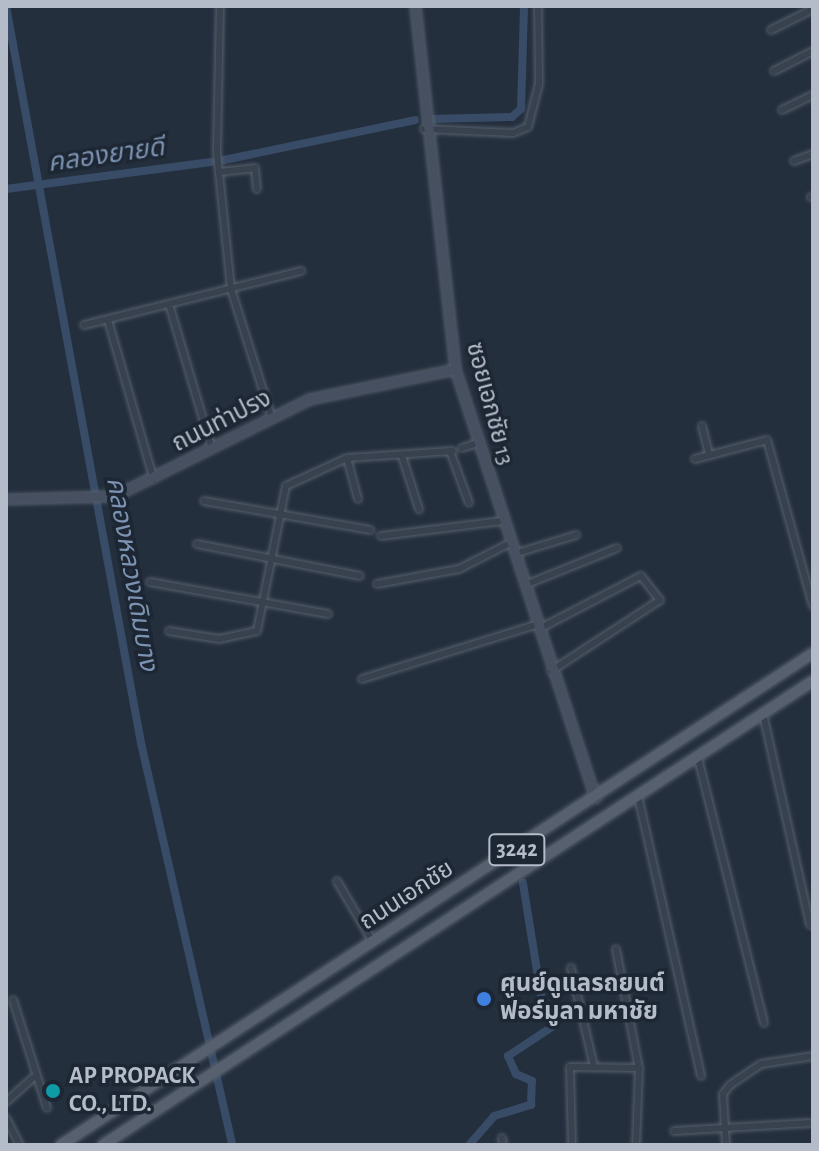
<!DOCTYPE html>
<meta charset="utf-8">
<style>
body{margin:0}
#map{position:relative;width:819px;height:1151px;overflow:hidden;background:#242f3e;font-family:"Alegreya Sans","Noto Sans Thai",sans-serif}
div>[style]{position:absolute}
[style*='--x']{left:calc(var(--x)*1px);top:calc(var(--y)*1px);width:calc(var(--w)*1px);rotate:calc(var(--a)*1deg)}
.canal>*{height:8px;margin:-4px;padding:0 4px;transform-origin:4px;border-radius:4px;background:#394c67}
.roads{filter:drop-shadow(0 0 2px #565f6c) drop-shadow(0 0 2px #565f6c)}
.street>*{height:6px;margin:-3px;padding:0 3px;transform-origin:3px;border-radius:3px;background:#38414e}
.secondary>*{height:9px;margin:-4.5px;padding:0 4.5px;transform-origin:4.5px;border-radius:4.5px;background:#465061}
.primary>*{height:10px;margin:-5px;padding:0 5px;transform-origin:5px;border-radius:5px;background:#56606e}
.dots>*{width:22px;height:22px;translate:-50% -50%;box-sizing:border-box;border:4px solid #1d2633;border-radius:50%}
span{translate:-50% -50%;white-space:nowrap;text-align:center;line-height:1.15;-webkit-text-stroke:7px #1d2633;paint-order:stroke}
.shield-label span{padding:2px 6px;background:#1d2633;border:2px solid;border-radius:6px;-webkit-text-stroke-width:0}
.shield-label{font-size:22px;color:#b4bcc9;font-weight:700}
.street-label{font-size:24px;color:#b4bcc9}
.poi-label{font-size:24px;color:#b4bcc9;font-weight:700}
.left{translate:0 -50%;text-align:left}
.water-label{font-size:26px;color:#7c92b1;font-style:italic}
.frame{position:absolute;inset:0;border:8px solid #b4bcc9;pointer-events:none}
</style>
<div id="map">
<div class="canal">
<i style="--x:6;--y:6;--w:749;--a:79.62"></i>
<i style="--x:141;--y:743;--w:412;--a:77.2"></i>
<i style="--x:430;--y:119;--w:82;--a:-1.4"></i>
<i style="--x:512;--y:117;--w:12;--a:-42"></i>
<i style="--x:521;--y:109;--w:103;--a:-88.3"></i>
<i style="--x:224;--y:160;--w:195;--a:-11.8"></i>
<i style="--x:6;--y:189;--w:207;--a:-7.5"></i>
<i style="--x:469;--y:1145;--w:38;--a:-49"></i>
<i style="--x:494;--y:1116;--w:39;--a:-17"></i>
<i style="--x:531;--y:1105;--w:24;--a:-88"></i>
<i style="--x:532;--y:1081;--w:17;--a:-156"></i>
<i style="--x:516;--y:1074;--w:20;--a:-114"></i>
<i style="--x:508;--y:1056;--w:56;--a:-33.4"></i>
<i style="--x:555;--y:1025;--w:26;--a:-119"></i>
<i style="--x:542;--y:1002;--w:121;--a:-99.1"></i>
</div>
<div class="roads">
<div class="street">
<i style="--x:220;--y:6;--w:147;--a:91.2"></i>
<i style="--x:217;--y:153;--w:137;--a:84.1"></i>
<i style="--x:231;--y:289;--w:136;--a:72.5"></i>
<i style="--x:771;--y:30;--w:47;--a:-26.6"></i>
<i style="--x:774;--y:71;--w:44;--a:-27.1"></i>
<i style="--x:782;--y:110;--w:34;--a:-26"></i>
<i style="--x:424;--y:129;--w:89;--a:2.6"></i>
<i style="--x:513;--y:133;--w:16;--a:-22"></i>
<i style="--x:528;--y:127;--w:44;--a:-75.7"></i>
<i style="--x:539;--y:84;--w:78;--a:-90.7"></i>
<i style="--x:794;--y:161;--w:20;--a:-20"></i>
<i style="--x:219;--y:172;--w:36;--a:-6"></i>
<i style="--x:255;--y:168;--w:21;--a:85"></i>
<i style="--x:811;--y:197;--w:2;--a:0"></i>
<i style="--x:169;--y:304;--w:151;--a:73.5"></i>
<i style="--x:108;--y:320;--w:166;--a:74"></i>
<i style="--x:84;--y:325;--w:224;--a:-14"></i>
<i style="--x:702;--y:426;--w:30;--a:76"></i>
<i style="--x:462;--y:448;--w:16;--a:-18"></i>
<i style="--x:450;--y:451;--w:55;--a:69.9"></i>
<i style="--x:402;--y:456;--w:56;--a:72.2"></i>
<i style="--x:695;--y:459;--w:74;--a:-14.8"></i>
<i style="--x:767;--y:440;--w:172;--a:74.5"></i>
<i style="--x:358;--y:499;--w:42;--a:-105"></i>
<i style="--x:347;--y:458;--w:106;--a:-3.8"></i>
<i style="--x:204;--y:501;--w:169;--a:9.9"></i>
<i style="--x:381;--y:536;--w:122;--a:-7.1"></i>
<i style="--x:197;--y:544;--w:166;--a:11.1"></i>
<i style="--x:514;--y:554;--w:65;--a:-17"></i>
<i style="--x:150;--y:582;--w:181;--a:10.2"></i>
<i style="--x:377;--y:584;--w:83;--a:-10.4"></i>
<i style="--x:459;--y:569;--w:57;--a:-27"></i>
<i style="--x:525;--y:585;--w:99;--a:-21.9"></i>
<i style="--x:539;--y:629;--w:115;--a:-27.5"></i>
<i style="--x:641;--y:576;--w:31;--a:52"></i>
<i style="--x:660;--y:600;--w:130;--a:146.9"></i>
<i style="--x:169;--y:631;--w:51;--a:9.1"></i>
<i style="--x:219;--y:639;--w:39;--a:-12"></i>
<i style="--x:257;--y:631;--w:148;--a:-78.7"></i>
<i style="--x:286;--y:486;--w:67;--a:-24.7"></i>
<i style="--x:362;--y:679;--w:181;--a:-17.3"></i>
<i style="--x:763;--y:714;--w:216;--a:77.4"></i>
<i style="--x:698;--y:758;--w:273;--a:76"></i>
<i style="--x:638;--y:796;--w:287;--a:77.3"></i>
<i style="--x:337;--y:881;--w:71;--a:59.5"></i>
<i style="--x:616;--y:949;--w:121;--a:79.1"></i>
<i style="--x:639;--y:1068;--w:77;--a:92.2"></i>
<i style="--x:571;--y:968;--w:102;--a:76.9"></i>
<i style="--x:13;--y:1000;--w:113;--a:72.5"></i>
<i style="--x:6;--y:1102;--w:36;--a:-42"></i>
<i style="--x:6;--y:1118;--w:30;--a:63"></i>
<i style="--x:674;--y:1131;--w:136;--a:-3.4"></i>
<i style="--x:502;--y:1138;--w:7;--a:82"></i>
<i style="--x:572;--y:1145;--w:78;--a:-91.5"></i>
<i style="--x:570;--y:1067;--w:69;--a:0.8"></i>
<i style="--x:726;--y:1145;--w:51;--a:-93.4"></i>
<i style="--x:723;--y:1094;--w:11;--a:-52"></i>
<i style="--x:730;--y:1085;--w:37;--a:-34"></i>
<i style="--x:761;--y:1064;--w:53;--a:-8.7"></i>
</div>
<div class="secondary">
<i style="--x:415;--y:6;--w:365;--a:83.7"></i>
<i style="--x:455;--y:369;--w:451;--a:71.9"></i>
<i style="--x:6;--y:499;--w:108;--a:-1.6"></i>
<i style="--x:114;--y:496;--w:218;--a:-26.4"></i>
<i style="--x:309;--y:399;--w:149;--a:-11.6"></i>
</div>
<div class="primary">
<i style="--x:61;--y:1145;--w:899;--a:-33.19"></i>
<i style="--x:103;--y:1145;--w:848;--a:-33.17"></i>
</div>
</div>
<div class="dots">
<i style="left:484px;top:999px;background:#3f7fe0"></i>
<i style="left:53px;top:1091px;background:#0f9aa8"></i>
</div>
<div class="shield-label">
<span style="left:517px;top:850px">3242</span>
</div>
<div class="street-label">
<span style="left:489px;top:404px;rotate:75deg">ซอยเอกชัย 13</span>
<span style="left:222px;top:422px;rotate:-27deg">ถนนท่าปรง</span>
<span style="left:407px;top:896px;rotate:-33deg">ถนนเอกชัย</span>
</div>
<div class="poi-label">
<span class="left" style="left:500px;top:999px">ศูนย์ดูแลรถยนต์<br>ฟอร์มูลา มหาชัย</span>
<span class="left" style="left:69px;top:1091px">AP PROPACK<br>CO., LTD.</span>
</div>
<div class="water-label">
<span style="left:106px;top:156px;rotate:-8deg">คลองยายดี</span>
<span style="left:131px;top:574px;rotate:80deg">คลองหลวงเดิมบาง</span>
</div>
<div class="frame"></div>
</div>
